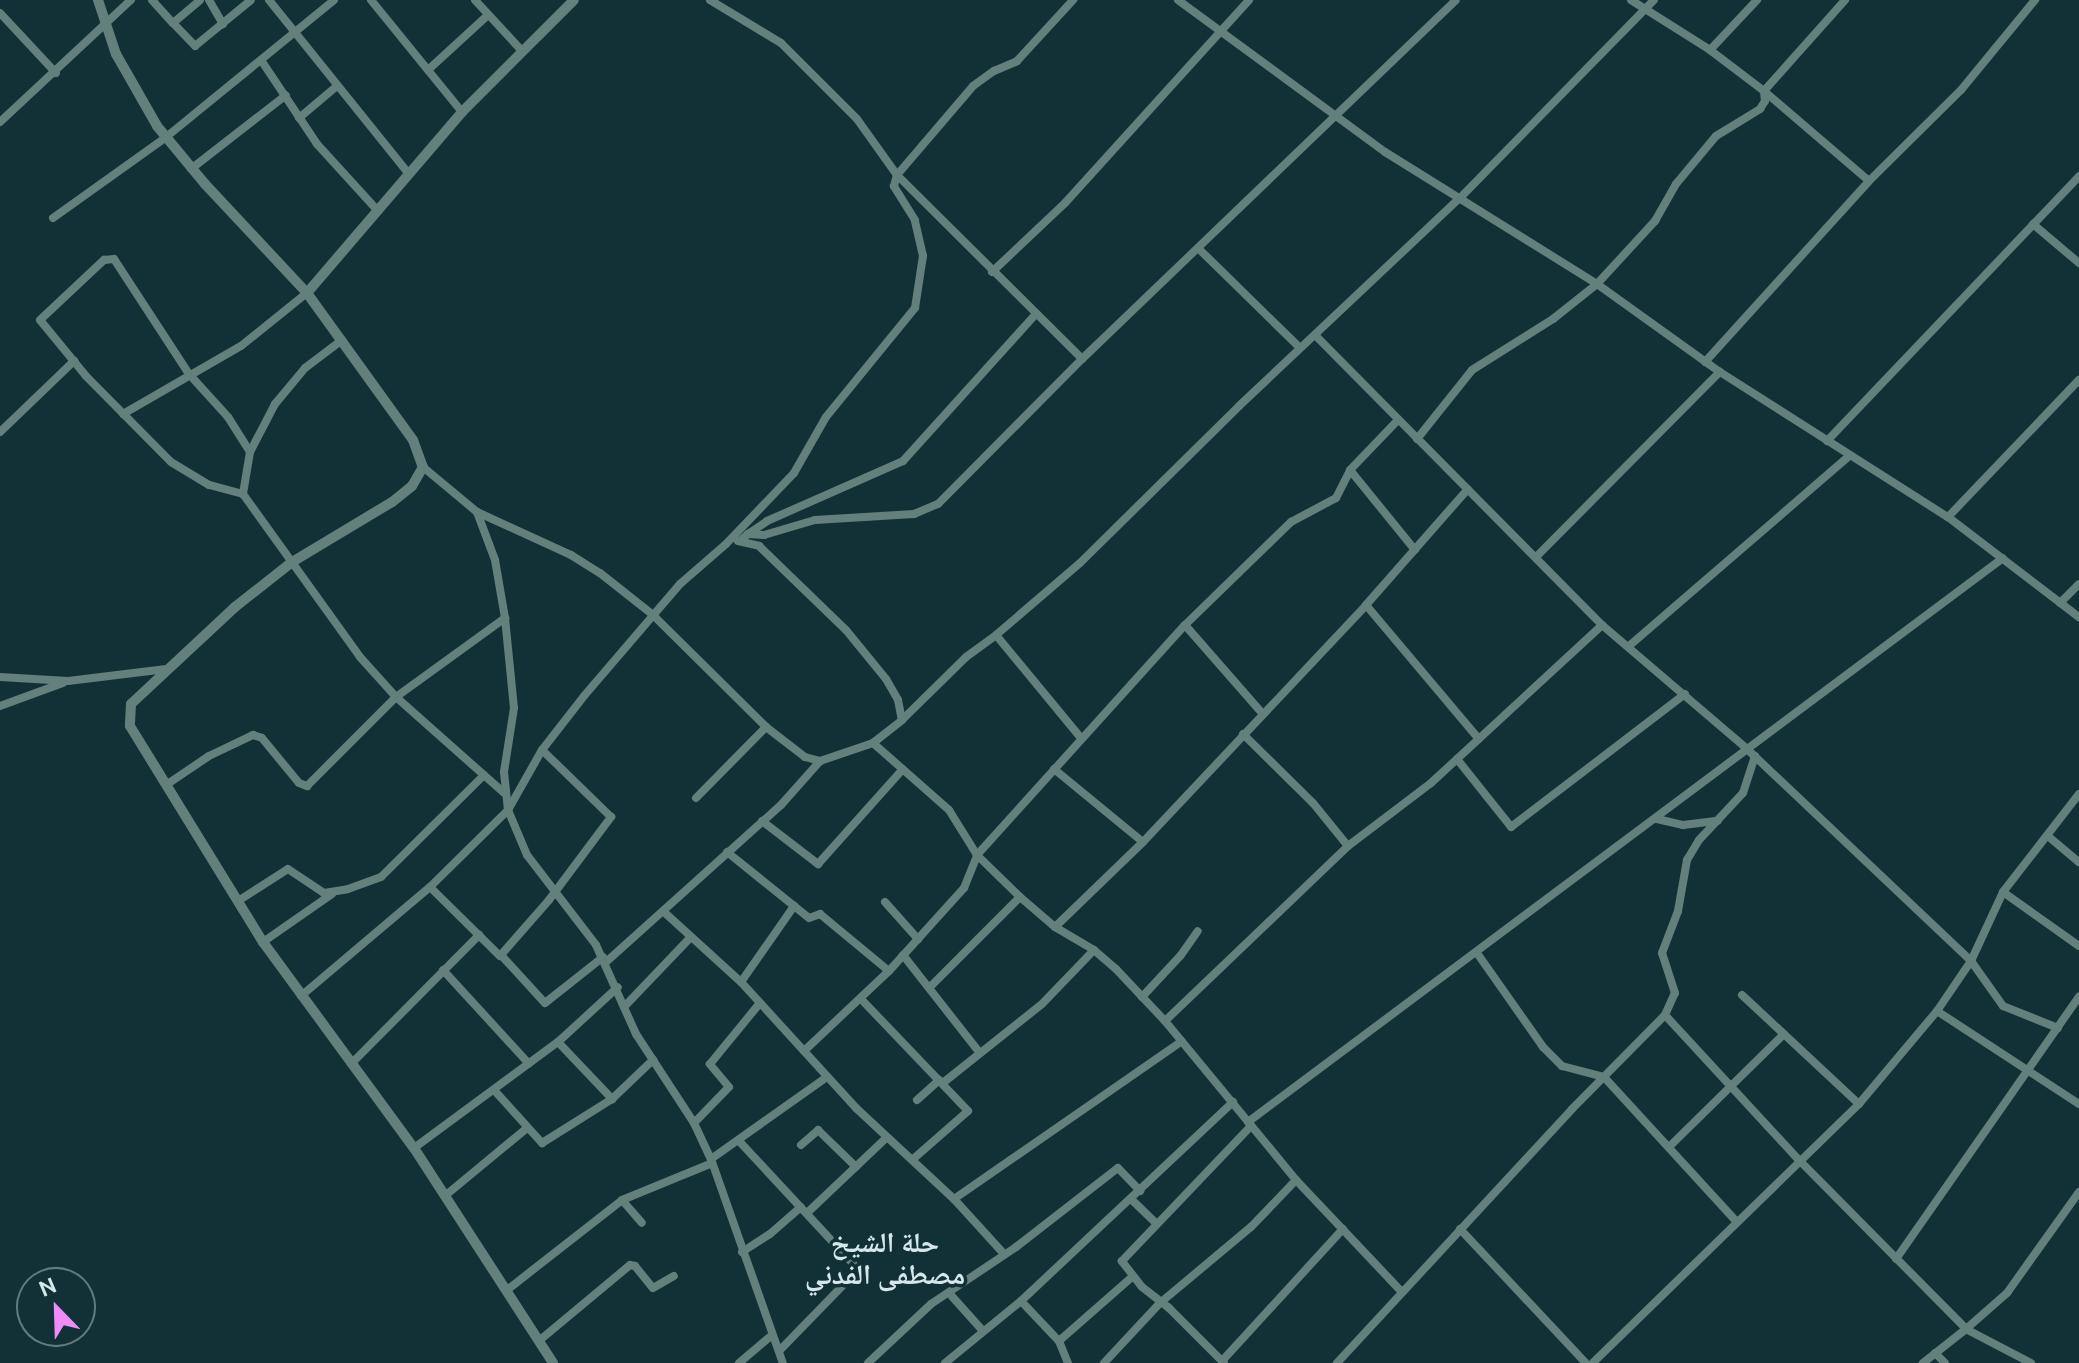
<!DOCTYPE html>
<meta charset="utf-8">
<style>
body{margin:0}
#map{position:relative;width:2079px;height:1363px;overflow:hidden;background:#113136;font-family:Ubuntu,"Noto Naskh Arabic",sans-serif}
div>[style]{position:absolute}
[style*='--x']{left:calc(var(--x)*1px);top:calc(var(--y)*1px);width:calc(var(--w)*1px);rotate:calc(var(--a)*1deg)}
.minor>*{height:8px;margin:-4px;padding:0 4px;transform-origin:4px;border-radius:4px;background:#63807d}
.tertiary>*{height:10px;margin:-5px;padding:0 5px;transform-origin:5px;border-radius:5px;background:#63807d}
span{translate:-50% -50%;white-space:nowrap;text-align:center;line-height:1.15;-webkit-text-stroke:7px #113136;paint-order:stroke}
.quarter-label{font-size:28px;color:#d6e7eb;font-weight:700}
.north{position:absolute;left:16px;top:1267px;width:80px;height:80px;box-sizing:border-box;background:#113136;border:2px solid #607a7e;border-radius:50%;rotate:337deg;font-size:22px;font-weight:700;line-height:32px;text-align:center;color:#d6e7eb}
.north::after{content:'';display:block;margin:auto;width:28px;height:36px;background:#ed8cf9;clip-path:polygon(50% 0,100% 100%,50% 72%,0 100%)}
</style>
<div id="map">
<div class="minor">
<i style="--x:152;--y:0;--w:31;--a:48"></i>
<i style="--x:173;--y:23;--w:35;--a:-40"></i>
<i style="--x:209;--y:0;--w:28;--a:60"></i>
<i style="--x:269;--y:0;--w:223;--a:51.2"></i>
<i style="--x:371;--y:0;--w:144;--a:50.9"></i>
<i style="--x:475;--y:0;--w:69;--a:47.3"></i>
<i style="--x:710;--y:0;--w:83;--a:31.2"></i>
<i style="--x:781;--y:43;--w:107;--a:45"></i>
<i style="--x:857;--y:119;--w:69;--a:54.5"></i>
<i style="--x:897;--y:175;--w:261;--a:44.8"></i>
<i style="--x:1178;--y:0;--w:257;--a:36.3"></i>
<i style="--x:1385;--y:152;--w:250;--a:31.9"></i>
<i style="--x:1597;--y:284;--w:151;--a:35.6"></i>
<i style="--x:1720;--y:372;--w:270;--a:32.5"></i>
<i style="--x:1948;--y:517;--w:165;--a:37.4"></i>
<i style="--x:1631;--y:0;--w:93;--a:32.3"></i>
<i style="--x:1710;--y:50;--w:68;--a:37.2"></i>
<i style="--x:1764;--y:91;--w:122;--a:-48.3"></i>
<i style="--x:0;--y:13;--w:82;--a:47"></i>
<i style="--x:173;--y:23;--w:32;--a:46"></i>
<i style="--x:195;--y:46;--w:72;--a:-39.4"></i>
<i style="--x:1710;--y:50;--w:69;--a:-46.8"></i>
<i style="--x:261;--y:60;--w:101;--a:56.3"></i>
<i style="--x:317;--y:144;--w:91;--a:47.7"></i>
<i style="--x:428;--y:70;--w:81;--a:-42.5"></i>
<i style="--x:1764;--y:91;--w:138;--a:40.6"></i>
<i style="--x:299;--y:118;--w:50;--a:-40.1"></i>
<i style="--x:0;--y:122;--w:179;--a:-43"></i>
<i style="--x:191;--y:169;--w:120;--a:-37.9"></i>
<i style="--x:53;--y:218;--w:138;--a:-35.5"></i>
<i style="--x:165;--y:138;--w:218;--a:-39.2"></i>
<i style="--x:2033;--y:224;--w:60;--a:40.3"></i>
<i style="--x:1199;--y:249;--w:141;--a:44.4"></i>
<i style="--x:992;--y:272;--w:100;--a:-43.4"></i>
<i style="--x:1065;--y:203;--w:274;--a:-47.8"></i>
<i style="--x:1315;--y:335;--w:408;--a:45.3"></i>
<i style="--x:1602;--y:625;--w:191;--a:40.5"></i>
<i style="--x:1747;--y:749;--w:308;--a:43.4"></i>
<i style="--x:1971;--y:961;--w:60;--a:124.2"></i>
<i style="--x:1937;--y:1011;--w:121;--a:130"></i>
<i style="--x:1859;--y:1104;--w:371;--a:135.8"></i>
<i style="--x:342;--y:340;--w:46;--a:142.9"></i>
<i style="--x:305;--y:368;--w:47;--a:129.8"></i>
<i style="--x:275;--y:404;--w:54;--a:117.5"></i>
<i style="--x:250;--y:452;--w:43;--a:99.5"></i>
<i style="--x:243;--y:494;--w:201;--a:54.3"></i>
<i style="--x:360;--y:657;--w:54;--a:48"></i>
<i style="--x:396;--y:697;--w:144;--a:41.6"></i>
<i style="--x:1705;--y:362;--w:244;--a:-47.8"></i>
<i style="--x:1869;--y:181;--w:129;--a:-44.7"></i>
<i style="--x:1961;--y:90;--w:117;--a:-50.6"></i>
<i style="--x:123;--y:414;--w:136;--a:-30"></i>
<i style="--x:241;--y:346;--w:85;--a:-38.8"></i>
<i style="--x:0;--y:432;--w:103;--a:-43.8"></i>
<i style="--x:1417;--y:439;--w:88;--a:-51.4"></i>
<i style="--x:1472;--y:370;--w:96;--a:-32.2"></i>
<i style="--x:1553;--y:319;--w:56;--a:-38.5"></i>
<i style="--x:1597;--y:284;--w:86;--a:-47.4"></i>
<i style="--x:1655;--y:221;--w:43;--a:-60.4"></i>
<i style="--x:1676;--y:184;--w:62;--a:-50.2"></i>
<i style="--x:1716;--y:136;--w:52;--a:-31.5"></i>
<i style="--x:1760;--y:109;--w:9;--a:-58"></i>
<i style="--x:1765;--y:101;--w:10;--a:-96"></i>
<i style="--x:1827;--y:441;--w:366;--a:-46.4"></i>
<i style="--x:423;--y:467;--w:70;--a:39.8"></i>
<i style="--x:477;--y:512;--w:103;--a:24.6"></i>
<i style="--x:571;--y:555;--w:34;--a:32"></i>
<i style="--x:600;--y:573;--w:68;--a:38.4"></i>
<i style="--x:653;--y:615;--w:159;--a:44.7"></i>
<i style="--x:766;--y:727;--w:49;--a:37.6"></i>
<i style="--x:805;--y:757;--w:16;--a:15"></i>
<i style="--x:820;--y:761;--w:56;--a:-18.8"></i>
<i style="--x:873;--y:743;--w:37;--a:-38"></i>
<i style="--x:902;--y:720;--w:90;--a:-44.5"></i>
<i style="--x:966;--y:657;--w:37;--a:-36"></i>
<i style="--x:996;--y:635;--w:111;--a:-40.6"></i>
<i style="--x:1080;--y:563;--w:223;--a:-44.6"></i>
<i style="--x:1239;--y:406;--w:303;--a:-43.3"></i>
<i style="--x:1460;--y:198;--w:277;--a:-45.6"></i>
<i style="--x:1350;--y:470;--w:103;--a:50.9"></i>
<i style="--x:243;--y:494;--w:35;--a:-165"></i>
<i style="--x:209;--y:485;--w:44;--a:-148.8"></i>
<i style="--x:171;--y:462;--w:121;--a:-134.7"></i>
<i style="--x:86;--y:376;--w:72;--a:-129.4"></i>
<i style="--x:40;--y:320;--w:88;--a:-43.2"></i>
<i style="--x:104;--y:260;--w:10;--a:-6"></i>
<i style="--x:114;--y:259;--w:137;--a:56.9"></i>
<i style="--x:189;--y:374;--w:58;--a:47.8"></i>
<i style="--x:228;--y:417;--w:41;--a:57.8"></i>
<i style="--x:477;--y:512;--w:51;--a:69.4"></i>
<i style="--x:495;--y:560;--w:59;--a:80.2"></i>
<i style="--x:505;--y:618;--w:90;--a:84.3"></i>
<i style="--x:514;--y:708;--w:65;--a:98.9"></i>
<i style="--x:504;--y:772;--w:38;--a:84"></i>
<i style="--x:508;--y:810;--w:49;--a:67.1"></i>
<i style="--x:527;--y:855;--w:113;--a:52.5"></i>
<i style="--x:596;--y:945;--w:98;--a:65.8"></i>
<i style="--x:636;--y:1034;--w:106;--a:56.9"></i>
<i style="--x:694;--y:1123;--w:40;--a:65"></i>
<i style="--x:711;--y:1159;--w:216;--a:70.6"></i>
<i style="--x:1948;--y:517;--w:190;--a:-46.3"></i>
<i style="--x:748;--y:534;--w:23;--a:-34"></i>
<i style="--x:767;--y:521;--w:149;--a:-23.8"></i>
<i style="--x:903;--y:461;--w:197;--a:-47.9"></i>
<i style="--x:742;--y:539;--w:8;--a:-40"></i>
<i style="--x:748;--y:534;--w:16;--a:4"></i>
<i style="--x:764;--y:535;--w:53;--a:-16.4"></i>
<i style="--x:815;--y:520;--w:99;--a:-3.5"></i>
<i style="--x:914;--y:514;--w:26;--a:-23"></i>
<i style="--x:938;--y:504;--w:204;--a:-45.2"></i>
<i style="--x:1082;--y:359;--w:518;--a:-43.83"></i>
<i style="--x:738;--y:541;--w:22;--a:13"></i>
<i style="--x:759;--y:546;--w:121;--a:44"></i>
<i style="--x:846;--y:630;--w:63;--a:50.8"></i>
<i style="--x:886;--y:679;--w:24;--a:60"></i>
<i style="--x:898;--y:700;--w:20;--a:79"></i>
<i style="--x:1536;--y:557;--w:261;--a:-45.2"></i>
<i style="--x:2060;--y:603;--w:27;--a:-45"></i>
<i style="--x:1366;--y:605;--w:175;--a:49.9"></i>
<i style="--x:1185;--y:625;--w:117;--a:48.8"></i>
<i style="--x:996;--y:635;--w:134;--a:50.5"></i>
<i style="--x:1629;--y:646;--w:291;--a:-40.8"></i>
<i style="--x:0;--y:677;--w:68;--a:3.4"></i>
<i style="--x:68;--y:681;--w:99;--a:-7"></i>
<i style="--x:0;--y:706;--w:67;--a:-20.1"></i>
<i style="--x:1243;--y:734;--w:98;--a:44.6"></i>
<i style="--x:1313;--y:803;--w:55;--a:50.9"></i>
<i style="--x:873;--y:743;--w:101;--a:41.4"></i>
<i style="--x:949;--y:810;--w:53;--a:58.1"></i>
<i style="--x:977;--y:855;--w:60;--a:44.3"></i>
<i style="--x:1020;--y:897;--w:46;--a:40.6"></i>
<i style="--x:1055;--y:927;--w:45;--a:30.5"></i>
<i style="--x:1094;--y:950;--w:29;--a:41"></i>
<i style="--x:1116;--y:969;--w:71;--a:46.7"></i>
<i style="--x:1165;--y:1021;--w:206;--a:50.5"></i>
<i style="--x:1296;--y:1180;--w:154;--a:46.6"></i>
<i style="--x:1457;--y:759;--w:87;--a:51.5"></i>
<i style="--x:1511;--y:827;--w:219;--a:-37.4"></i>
<i style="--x:1054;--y:769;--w:115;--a:39.4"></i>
<i style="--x:166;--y:785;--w:52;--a:-34"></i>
<i style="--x:209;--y:756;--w:49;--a:-25.5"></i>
<i style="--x:253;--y:735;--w:9;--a:18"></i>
<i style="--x:262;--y:738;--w:58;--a:50.6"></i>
<i style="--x:299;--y:783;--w:9;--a:21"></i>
<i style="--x:307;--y:786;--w:126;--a:-45"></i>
<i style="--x:396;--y:697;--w:135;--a:-35.9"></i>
<i style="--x:696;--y:798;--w:100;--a:-45.4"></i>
<i style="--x:1657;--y:819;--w:27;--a:13"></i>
<i style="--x:1683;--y:825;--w:35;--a:-7"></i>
<i style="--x:762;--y:821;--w:71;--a:37.5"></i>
<i style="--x:818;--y:864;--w:127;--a:-48.2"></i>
<i style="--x:2049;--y:837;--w:39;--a:40"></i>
<i style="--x:727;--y:852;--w:105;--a:38.8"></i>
<i style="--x:809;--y:918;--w:12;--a:-20"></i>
<i style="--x:820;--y:914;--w:89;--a:39.6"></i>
<i style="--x:430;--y:887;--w:98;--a:44.6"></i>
<i style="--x:500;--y:956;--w:74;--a:-48.8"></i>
<i style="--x:549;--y:900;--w:104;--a:-53.2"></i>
<i style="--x:611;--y:817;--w:96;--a:-135.8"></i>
<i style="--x:2003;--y:892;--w:93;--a:35.4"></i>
<i style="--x:238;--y:901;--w:59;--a:-32.6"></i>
<i style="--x:288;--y:869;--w:43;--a:33.7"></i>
<i style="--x:324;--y:893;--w:24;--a:-9"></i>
<i style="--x:348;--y:889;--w:35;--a:-20"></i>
<i style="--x:381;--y:877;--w:145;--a:-44.7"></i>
<i style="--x:885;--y:902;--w:50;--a:48.3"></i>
<i style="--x:664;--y:912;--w:104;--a:42.3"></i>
<i style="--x:741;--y:982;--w:171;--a:47.6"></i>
<i style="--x:856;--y:1108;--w:134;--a:42.9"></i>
<i style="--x:954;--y:1199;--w:74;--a:47.7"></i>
<i style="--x:1055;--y:927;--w:122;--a:-44"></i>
<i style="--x:1143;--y:842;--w:325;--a:-46.7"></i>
<i style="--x:1366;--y:605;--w:154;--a:-48.7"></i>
<i style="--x:263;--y:942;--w:84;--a:-34.8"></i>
<i style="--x:1477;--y:953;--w:115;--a:54.9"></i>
<i style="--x:1543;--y:1047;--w:27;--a:45"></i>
<i style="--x:1562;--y:1066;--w:43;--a:14.7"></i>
<i style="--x:1604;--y:1077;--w:197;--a:47.5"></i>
<i style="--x:501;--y:955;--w:65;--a:47.5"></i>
<i style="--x:545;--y:1003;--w:74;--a:-38.4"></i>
<i style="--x:903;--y:955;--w:123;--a:51.9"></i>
<i style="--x:606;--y:962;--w:235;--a:-41.9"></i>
<i style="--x:781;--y:805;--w:59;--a:-48.4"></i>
<i style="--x:443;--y:970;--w:127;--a:47.5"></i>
<i style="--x:741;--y:982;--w:93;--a:-55.1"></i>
<i style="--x:930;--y:987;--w:127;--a:-45"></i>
<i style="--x:1742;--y:995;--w:160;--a:43"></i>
<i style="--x:301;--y:996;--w:169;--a:-40.2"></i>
<i style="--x:430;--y:887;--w:110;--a:-44.6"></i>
<i style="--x:508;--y:810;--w:69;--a:-60.5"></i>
<i style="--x:542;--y:750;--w:68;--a:-52.1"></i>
<i style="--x:584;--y:696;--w:148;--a:-49.4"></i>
<i style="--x:680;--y:584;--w:61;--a:-41"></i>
<i style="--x:726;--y:544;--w:98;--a:-46.2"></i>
<i style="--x:794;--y:473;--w:64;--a:-60.3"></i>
<i style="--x:826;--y:417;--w:141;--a:-50.8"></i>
<i style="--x:915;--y:308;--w:53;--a:-81.3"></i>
<i style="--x:923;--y:256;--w:37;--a:-103"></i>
<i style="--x:915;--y:220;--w:40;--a:-122"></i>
<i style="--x:894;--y:186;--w:11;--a:-75"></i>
<i style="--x:897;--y:175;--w:117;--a:-49.5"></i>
<i style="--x:973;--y:86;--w:26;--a:-36"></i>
<i style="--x:994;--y:71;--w:25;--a:-23"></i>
<i style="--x:1017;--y:61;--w:83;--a:-47.4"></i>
<i style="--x:1142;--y:997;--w:57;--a:-47.1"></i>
<i style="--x:1181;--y:955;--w:29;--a:-55"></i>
<i style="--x:861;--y:999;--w:155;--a:46.3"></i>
<i style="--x:968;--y:1111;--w:74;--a:138.8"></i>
<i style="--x:624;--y:1007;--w:97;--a:-46.3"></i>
<i style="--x:1937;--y:1011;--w:170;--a:33.2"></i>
<i style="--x:1665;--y:1015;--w:197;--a:47.3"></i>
<i style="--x:1799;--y:1160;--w:238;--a:45.3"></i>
<i style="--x:1966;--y:1329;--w:55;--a:141.7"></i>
<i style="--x:1165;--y:1021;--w:253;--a:-43.7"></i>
<i style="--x:1348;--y:846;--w:104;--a:-37.2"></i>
<i style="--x:1431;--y:783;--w:233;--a:-42.7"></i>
<i style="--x:2058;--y:1028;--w:59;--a:-158.2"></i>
<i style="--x:2003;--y:1006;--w:55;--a:-125.4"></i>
<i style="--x:1971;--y:961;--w:76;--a:-65.1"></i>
<i style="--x:2003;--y:892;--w:124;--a:-52.2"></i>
<i style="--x:558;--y:1042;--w:79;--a:46.5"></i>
<i style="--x:804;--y:1051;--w:117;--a:-43.3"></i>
<i style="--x:889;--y:971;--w:112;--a:-47.9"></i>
<i style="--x:964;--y:888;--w:35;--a:-68"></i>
<i style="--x:977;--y:855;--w:310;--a:-47.9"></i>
<i style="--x:1185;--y:625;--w:148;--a:-44.2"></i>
<i style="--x:1291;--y:522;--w:51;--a:-28.1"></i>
<i style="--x:1336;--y:498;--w:31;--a:-63"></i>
<i style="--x:1350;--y:470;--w:69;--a:-46.2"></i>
<i style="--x:351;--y:1064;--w:182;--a:-45.2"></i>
<i style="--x:944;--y:1082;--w:125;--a:-38.5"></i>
<i style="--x:1042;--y:1004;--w:75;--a:-46.1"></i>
<i style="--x:494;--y:1090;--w:72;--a:47.8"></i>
<i style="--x:542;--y:1143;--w:83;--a:-32.2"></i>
<i style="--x:612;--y:1099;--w:57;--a:-43.6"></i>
<i style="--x:917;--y:1100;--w:30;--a:-42"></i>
<i style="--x:1248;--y:1122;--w:942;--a:-36.76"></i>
<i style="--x:694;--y:1123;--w:50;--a:-45.8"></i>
<i style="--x:729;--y:1087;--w:30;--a:-130"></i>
<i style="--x:710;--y:1064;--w:79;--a:-50.7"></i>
<i style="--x:739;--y:1141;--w:172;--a:47.1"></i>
<i style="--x:856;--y:1267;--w:9;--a:111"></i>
<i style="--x:853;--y:1275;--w:106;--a:134.2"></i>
<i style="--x:801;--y:1145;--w:23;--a:-41"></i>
<i style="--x:818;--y:1130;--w:53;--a:44.2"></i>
<i style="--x:1669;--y:1147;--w:161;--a:-44.5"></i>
<i style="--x:414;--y:1148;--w:179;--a:-36.4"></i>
<i style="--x:558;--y:1042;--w:81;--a:-42.5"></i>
<i style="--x:711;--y:1159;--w:142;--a:-35.3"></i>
<i style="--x:446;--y:1195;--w:105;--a:-39.6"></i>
<i style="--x:954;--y:1199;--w:277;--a:-34.7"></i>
<i style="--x:1131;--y:1199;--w:35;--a:44"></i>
<i style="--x:622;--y:1200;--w:30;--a:49"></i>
<i style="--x:807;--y:1213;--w:110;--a:-43.5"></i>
<i style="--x:1460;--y:1229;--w:184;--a:46.8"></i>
<i style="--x:742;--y:1252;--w:33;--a:-33"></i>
<i style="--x:770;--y:1234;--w:41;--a:-41.1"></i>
<i style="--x:1896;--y:1259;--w:320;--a:-55.1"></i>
<i style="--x:507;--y:1290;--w:146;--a:-38"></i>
<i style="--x:622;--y:1200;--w:97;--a:-22.3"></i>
<i style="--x:949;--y:1293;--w:51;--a:48.2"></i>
<i style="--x:1021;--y:1301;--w:55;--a:46.5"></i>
<i style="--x:1059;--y:1341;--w:97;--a:-41.2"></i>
<i style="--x:540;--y:1340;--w:117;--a:-39.8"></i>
<i style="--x:630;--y:1265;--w:5;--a:11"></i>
<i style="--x:635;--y:1266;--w:28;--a:51"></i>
<i style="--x:653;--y:1288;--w:24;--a:-30"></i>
<i style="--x:1059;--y:1341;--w:24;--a:68"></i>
<i style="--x:1935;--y:1353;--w:14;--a:45"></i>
<i style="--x:1222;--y:1361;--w:179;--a:-47.5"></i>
<i style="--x:739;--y:1363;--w:43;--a:-40.3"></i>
<i style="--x:868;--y:1363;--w:86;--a:-43.1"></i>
<i style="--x:931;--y:1304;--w:102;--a:-33.8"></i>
<i style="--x:1016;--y:1247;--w:129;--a:-37.8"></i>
<i style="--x:1118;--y:1168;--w:32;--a:46"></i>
<i style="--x:945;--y:1363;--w:98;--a:-39.2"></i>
<i style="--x:1021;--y:1301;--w:291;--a:-43.2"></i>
<i style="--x:1104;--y:1363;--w:82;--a:-47"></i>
<i style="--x:1160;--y:1303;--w:119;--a:-39.9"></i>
<i style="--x:1251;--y:1227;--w:65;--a:-46.2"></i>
<i style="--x:1224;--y:1363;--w:78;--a:-135"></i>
<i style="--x:1169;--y:1308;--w:34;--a:-142"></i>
<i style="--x:1142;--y:1287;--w:33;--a:-128"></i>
<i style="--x:1122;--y:1261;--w:187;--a:-46.3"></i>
<i style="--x:1337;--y:1363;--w:346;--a:-47.2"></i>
<i style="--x:1572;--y:1109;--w:132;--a:-45.3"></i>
<i style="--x:1665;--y:1015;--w:24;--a:-66"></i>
<i style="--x:1675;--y:993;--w:42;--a:-108"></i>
<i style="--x:1662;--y:953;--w:45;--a:-69.1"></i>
<i style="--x:1678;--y:911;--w:52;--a:-80"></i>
<i style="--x:1687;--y:860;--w:23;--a:-59"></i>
<i style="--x:1699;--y:840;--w:64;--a:-46.9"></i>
<i style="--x:1743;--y:793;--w:39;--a:-72"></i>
<i style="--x:2031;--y:1363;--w:73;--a:-152.4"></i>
<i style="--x:1966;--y:1329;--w:55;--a:-41.3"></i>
<i style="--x:2007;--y:1293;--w:124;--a:-54.5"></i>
</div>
<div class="tertiary">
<i style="--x:98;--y:0;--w:57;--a:71.6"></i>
<i style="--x:116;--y:54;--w:83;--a:60.3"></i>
<i style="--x:157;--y:126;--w:75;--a:50.4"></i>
<i style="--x:205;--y:184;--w:149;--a:46.9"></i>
<i style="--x:307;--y:293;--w:181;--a:54.2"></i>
<i style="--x:413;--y:440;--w:29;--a:70"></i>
<i style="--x:423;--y:467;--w:22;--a:120"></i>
<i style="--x:412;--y:486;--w:26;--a:141"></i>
<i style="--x:392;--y:502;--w:117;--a:149"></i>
<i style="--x:292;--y:562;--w:73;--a:141.7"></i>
<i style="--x:235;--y:607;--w:142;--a:137"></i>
<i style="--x:131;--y:704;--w:22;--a:93"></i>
<i style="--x:130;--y:726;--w:254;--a:58.4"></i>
<i style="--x:263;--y:942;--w:255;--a:53.8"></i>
<i style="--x:414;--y:1148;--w:256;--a:57.1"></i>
<i style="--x:307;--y:293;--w:238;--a:-49.4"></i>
<i style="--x:462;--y:112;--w:158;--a:-45"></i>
</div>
<div class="quarter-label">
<span style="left:885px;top:1258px">حلة الشيخ<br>مصطفى الفدني</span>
</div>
<div class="north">N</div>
</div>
